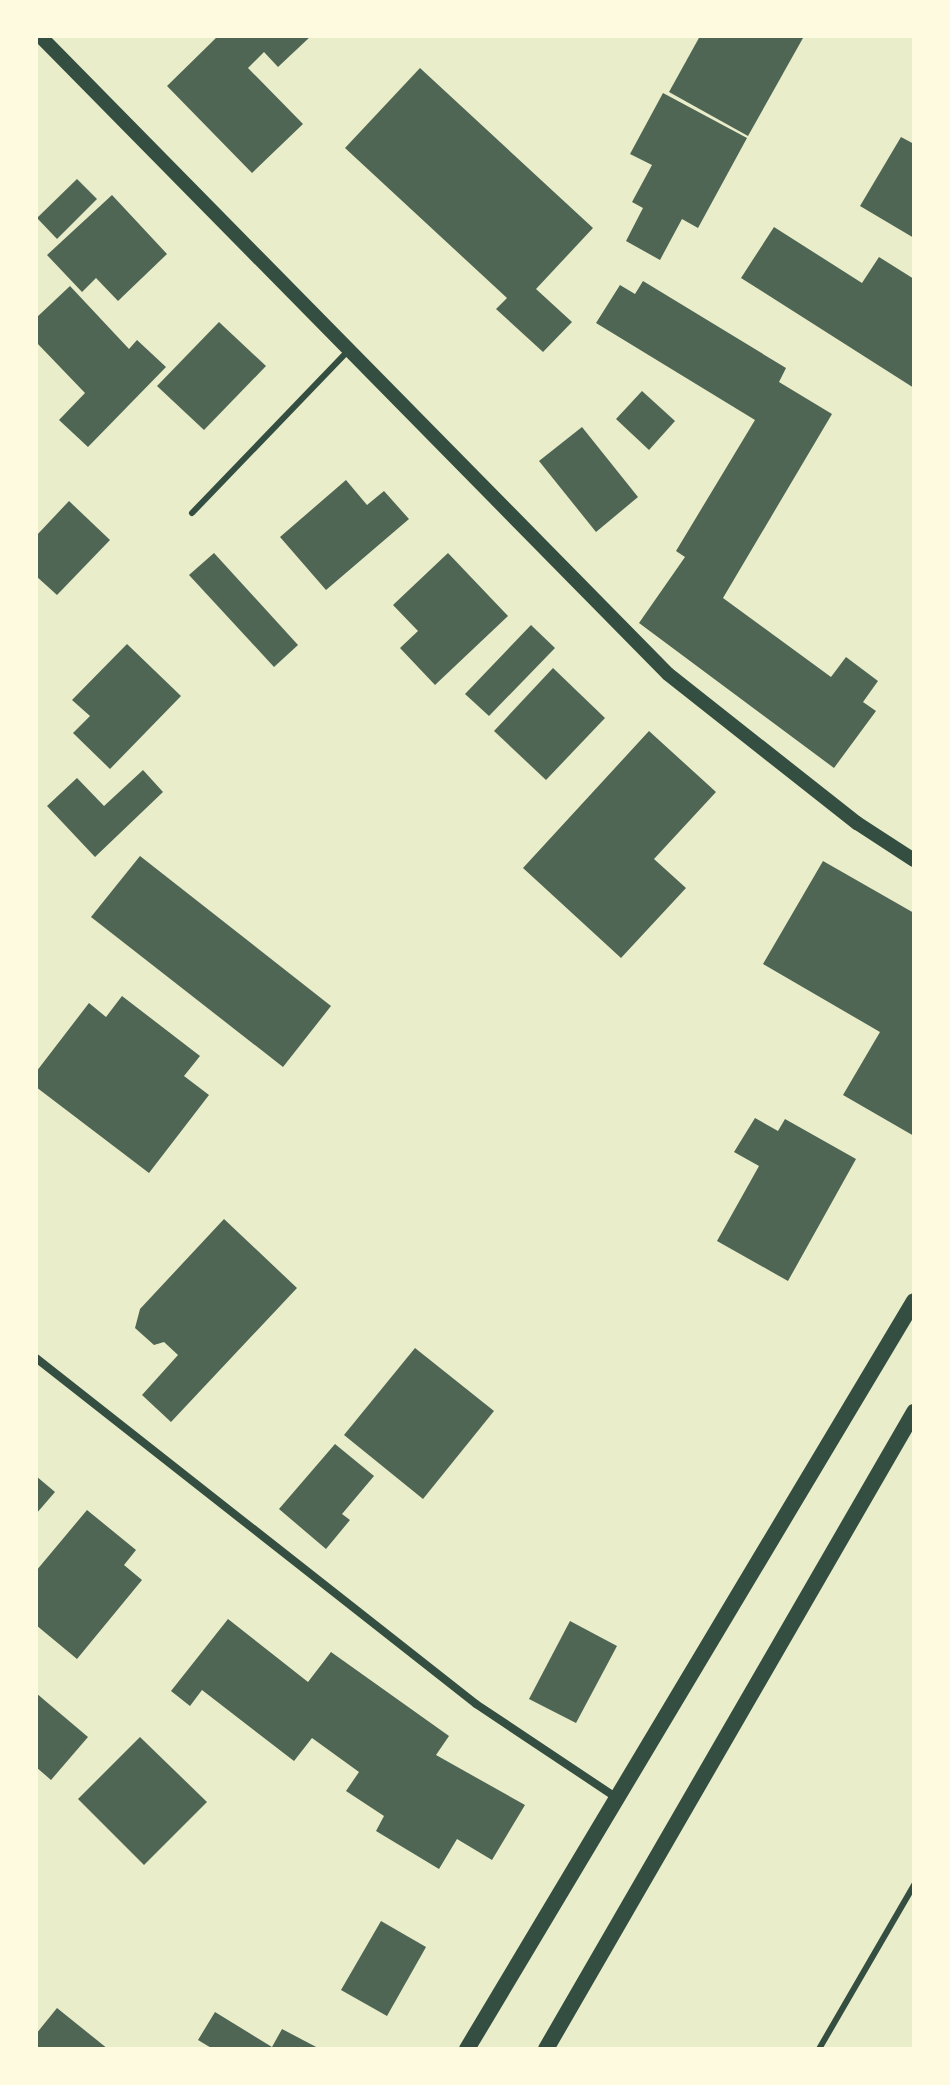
<!DOCTYPE html>
<style>
body{margin:0}
#map{position:relative;width:950px;height:2085px;overflow:hidden;background:#e9edc9;font-family:"Exo 2",sans-serif}
div>[style]{position:absolute}
[style*='--x']{left:calc(var(--x)*1px);top:calc(var(--y)*1px);width:calc(var(--w)*1px);rotate:calc(var(--a)*1deg)}
.building>*{inset:0;background:#4f6655}
.service>*{height:6px;margin:-3px;padding:0 3px;transform-origin:3px;border-radius:3px;background:#344e41}
.minor>*{height:8px;margin:-4px;padding:0 4px;transform-origin:4px;border-radius:4px;background:#344e41}
.tertiary>*{height:14px;margin:-7px;padding:0 7px;transform-origin:7px;border-radius:7px;background:#344e41}
.secondary>*{height:16px;margin:-8px;padding:0 8px;transform-origin:8px;border-radius:8px;background:#344e41}
span{translate:-50% -50%;white-space:nowrap;text-align:center;line-height:1.15;-webkit-text-stroke:6px #fefae0;paint-order:stroke}
.frame{position:absolute;inset:0;border:38px solid #fefae0;pointer-events:none}
</style>
<div id="map">
<div class="building">
<i style="clip-path:polygon(218px 36px,311px 36px,278px 67px,264px 52px,248px 68px,303px 124px,252px 173px,167px 86px)"></i>
<i style="clip-path:polygon(700px 36px,803px 38px,748px 136px,669px 92px)"></i>
<i style="clip-path:polygon(420px 68px,593px 228px,536px 289px,572px 322px,543px 352px,496px 309px,507px 298px,345px 148px)"></i>
<i style="clip-path:polygon(663px 93px,747px 138px,698px 228px,682px 219px,660px 260px,626px 241px,643px 208px,632px 202px,652px 165px,630px 154px)"></i>
<i style="clip-path:polygon(901px 137px,914px 144px,914px 238px,860px 206px)"></i>
<i style="clip-path:polygon(77px 179px,97px 199px,57px 239px,37px 218px)"></i>
<i style="clip-path:polygon(112px 195px,167px 254px,118px 301px,96px 278px,82px 292px,47px 255px)"></i>
<i style="clip-path:polygon(774px 227px,862px 283px,879px 257px,914px 279px,914px 388px,741px 278px)"></i>
<i style="clip-path:polygon(643px 281px,786px 368px,779px 382px,832px 414px,723px 598px,831px 677px,846px 657px,878px 681px,863px 702px,876px 711px,834px 768px,639px 623px,685px 557px,676px 551px,755px 420px,596px 323px,620px 285px,635px 294px)"></i>
<i style="clip-path:polygon(70px 286px,129px 349px,137px 340px,166px 367px,88px 447px,59px 420px,85px 393px,36px 342px,36px 318px)"></i>
<i style="clip-path:polygon(219px 322px,266px 366px,204px 430px,157px 386px)"></i>
<i style="clip-path:polygon(642px 391px,675px 421px,649px 450px,616px 419px)"></i>
<i style="clip-path:polygon(582px 427px,638px 497px,596px 532px,539px 461px)"></i>
<i style="clip-path:polygon(346px 480px,367px 505px,384px 491px,409px 519px,326px 590px,280px 537px)"></i>
<i style="clip-path:polygon(69px 501px,110px 540px,57px 595px,36px 576px,36px 536px)"></i>
<i style="clip-path:polygon(214px 553px,298px 645px,274px 667px,189px 575px)"></i>
<i style="clip-path:polygon(448px 553px,508px 616px,435px 685px,400px 648px,418px 631px,393px 605px)"></i>
<i style="clip-path:polygon(531px 625px,555px 648px,489px 716px,465px 694px)"></i>
<i style="clip-path:polygon(127px 644px,181px 696px,110px 769px,73px 733px,90px 716px,72px 700px)"></i>
<i style="clip-path:polygon(553px 668px,605px 718px,546px 780px,494px 731px)"></i>
<i style="clip-path:polygon(649px 731px,716px 792px,654px 859px,686px 888px,621px 958px,523px 868px)"></i>
<i style="clip-path:polygon(143px 770px,163px 792px,95px 857px,47px 806px,77px 778px,104px 806px)"></i>
<i style="clip-path:polygon(140px 856px,331px 1006px,283px 1067px,91px 917px)"></i>
<i style="clip-path:polygon(823px 861px,914px 913px,914px 1136px,843px 1095px,880px 1032px,763px 964px)"></i>
<i style="clip-path:polygon(122px 996px,200px 1056px,184px 1076px,209px 1095px,149px 1173px,36px 1087px,36px 1072px,89px 1003px,106px 1017px)"></i>
<i style="clip-path:polygon(755px 1118px,778px 1131px,785px 1119px,856px 1159px,788px 1281px,717px 1241px,759px 1166px,734px 1152px)"></i>
<i style="clip-path:polygon(224px 1219px,297px 1288px,171px 1422px,142px 1395px,178px 1355px,164px 1342px,154px 1345px,135px 1328px,140px 1309px)"></i>
<i style="clip-path:polygon(415px 1348px,494px 1411px,423px 1499px,344px 1435px)"></i>
<i style="clip-path:polygon(335px 1444px,374px 1476px,342px 1514px,350px 1520px,326px 1549px,279px 1509px)"></i>
<i style="clip-path:polygon(36px 1476px,55px 1492px,36px 1514px)"></i>
<i style="clip-path:polygon(87px 1510px,136px 1550px,124px 1565px,142px 1580px,77px 1659px,36px 1625px,36px 1571px)"></i>
<i style="clip-path:polygon(228px 1619px,308px 1682px,331px 1652px,449px 1736px,436px 1755px,525px 1805px,492px 1860px,457px 1839px,439px 1869px,376px 1831px,384px 1816px,346px 1791px,359px 1772px,312px 1738px,294px 1761px,202px 1690px,190px 1706px,171px 1691px)"></i>
<i style="clip-path:polygon(570px 1621px,617px 1646px,576px 1723px,529px 1699px)"></i>
<i style="clip-path:polygon(36px 1693px,88px 1737px,51px 1780px,36px 1767px)"></i>
<i style="clip-path:polygon(140px 1737px,207px 1802px,144px 1865px,78px 1799px)"></i>
<i style="clip-path:polygon(381px 1921px,426px 1947px,387px 2016px,341px 1990px)"></i>
<i style="clip-path:polygon(57px 2008px,108px 2049px,36px 2049px,36px 2034px)"></i>
<i style="clip-path:polygon(215px 2012px,272px 2047px,282px 2029px,320px 2049px,213px 2049px,198px 2040px)"></i>
</div>
<div class="service">
<i style="--x:192;--y:513;--w:226;--a:-46.1"></i>
<i style="--x:819;--y:2049;--w:190;--a:-59.9"></i>
</div>
<div class="minor">
<i style="--x:36;--y:1358;--w:560;--a:38.18"></i>
<i style="--x:476;--y:1704;--w:166;--a:33.7"></i>
</div>
<div class="tertiary">
<i style="--x:40;--y:36;--w:895;--a:45.45"></i>
<i style="--x:668;--y:674;--w:241;--a:38.3"></i>
<i style="--x:857;--y:823;--w:68;--a:33"></i>
</div>
<div class="secondary">
<i style="--x:467;--y:2049;--w:871;--a:-59.14"></i>
<i style="--x:546;--y:2049;--w:736;--a:-59.98"></i>
</div>
<div class="frame"></div>
</div>
